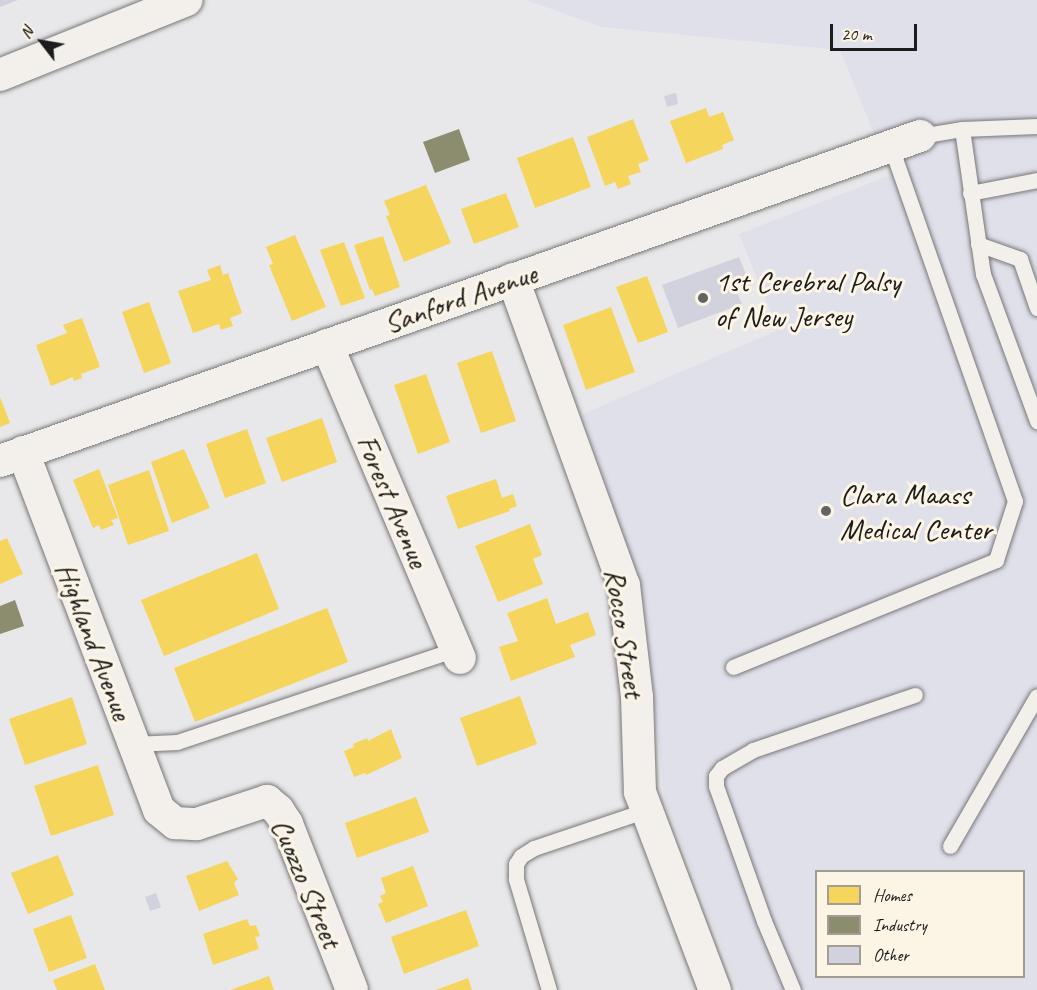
<!DOCTYPE html>
<style>
body{margin:0}
#map{position:relative;width:1037px;height:990px;overflow:hidden;background:#e8e7e9;font-family:Caveat,sans-serif}
div>[style]{position:absolute}
[style*='--x']{left:calc(var(--x)*1px);top:calc(var(--y)*1px);width:calc(var(--w)*1px);rotate:calc(var(--a)*1deg)}
.built>*{inset:0;background:#e0e0eb}
.homes>*{inset:0;background:#f6d55c}
.industry>*{inset:0;background:#8c8c6e}
.building>*{inset:0;background:#d1d2dd}
.roads{filter:drop-shadow(0 0 2px #787778) drop-shadow(0 0 2px #787778)}
.service>*{height:15px;margin:-7.5px;padding:0 7.5px;transform-origin:7.5px;border-radius:7.5px;background:#f3f0ec}
.minor>*{height:32px;margin:-16px;padding:0 16px;transform-origin:16px;border-radius:16px;background:#f3f0ec}
.dots>*{width:16px;height:16px;translate:-50% -50%;box-sizing:border-box;border:3px solid #fcf5e5;border-radius:50%}
span{translate:-50% -50%;white-space:nowrap;text-align:center;line-height:1.15;-webkit-text-stroke:6px #fcf5e5;paint-order:stroke}
.poi-label{font-size:30px;color:#1c1c1c}
.left{translate:0 -50%;text-align:left}
.street-label{font-size:30px;color:#1c1c1c}
.legend{position:absolute;left:815px;top:870px;width:210px;height:108px;box-sizing:border-box;background:#fcf5e5;border:2px solid #a29e95;margin:0;padding:8px 10px;list-style:none;font-size:18px;color:#1c1c1c}
.legend li{display:flex;align-items:center;gap:12px;height:30px}
.legend b{width:30px;border:2px solid #a29e95}
.north{position:absolute;left:12px;top:12px;width:60px;height:60px;-webkit-text-stroke:4px #fcf5e5;paint-order:stroke;rotate:301deg;font-size:16px;font-weight:700;line-height:24px;text-align:center;color:#1c1c1c}
.north::after{content:'';display:block;margin:auto;width:21px;height:27px;background:#1c1c1c;clip-path:polygon(50% 0,100% 100%,50% 72%,0 100%)}
.scale{position:absolute;left:830px;top:24px;width:87px;height:27px;box-sizing:border-box;border:3px solid #1c1c1c;border-top:0;padding-left:8px;font-size:18px;line-height:21px;white-space:nowrap;color:#1c1c1c;-webkit-text-stroke:4px #fcf5e5;paint-order:stroke}
</style>
<div id="map">
<div class="built">
<i style="clip-path:polygon(evenodd,526px 0,1037px 0,1037px 990px,738px 990px,664px 799px,645px 607px,583px 414px,778px 330px,739px 234px,891px 175px,840px 50px,602px 27px,526px 0,816px 872px,1024px 872px,1024px 976px,816px 976px,816px 872px)"></i>
</div>
<div class="homes">
<i style="clip-path:polygon(706px 108px,709px 117px,723px 112px,734px 140px,722px 145px,723px 149px,686px 163px,670px 121px)"></i>
<i style="clip-path:polygon(633px 119px,649px 160px,638px 164px,641px 172px,628px 176px,631px 184px,618px 189px,615px 182px,605px 186px,587px 137px)"></i>
<i style="clip-path:polygon(573px 137px,591px 187px,535px 208px,517px 158px)"></i>
<i style="clip-path:polygon(426px 185px,451px 243px,404px 262px,386px 216px,390px 215px,384px 201px)"></i>
<i style="clip-path:polygon(506px 193px,519px 227px,474px 244px,461px 209px)"></i>
<i style="clip-path:polygon(295px 235px,326px 307px,292px 321px,269px 265px,273px 264px,266px 247px)"></i>
<i style="clip-path:polygon(383px 236px,400px 287px,375px 296px,372px 289px,370px 290px,354px 245px)"></i>
<i style="clip-path:polygon(344px 242px,365px 298px,341px 306px,320px 250px)"></i>
<i style="clip-path:polygon(220px 265px,223px 275px,228px 273px,242px 313px,230px 318px,233px 326px,221px 330px,219px 324px,193px 333px,178px 291px,211px 280px,207px 270px)"></i>
<i style="clip-path:polygon(647px 276px,668px 332px,638px 343px,616px 287px)"></i>
<i style="clip-path:polygon(149px 302px,171px 363px,144px 373px,122px 312px)"></i>
<i style="clip-path:polygon(611px 307px,635px 372px,586px 390px,563px 325px)"></i>
<i style="clip-path:polygon(82px 318px,100px 367px,81px 374px,82px 378px,74px 381px,73px 377px,51px 386px,36px 345px,67px 333px,63px 325px)"></i>
<i style="clip-path:polygon(492px 351px,516px 421px,481px 433px,457px 363px)"></i>
<i style="clip-path:polygon(426px 374px,450px 442px,418px 454px,394px 385px)"></i>
<i style="clip-path:polygon(0 397px,10px 423px,0 427px)"></i>
<i style="clip-path:polygon(322px 418px,337px 462px,282px 482px,266px 438px)"></i>
<i style="clip-path:polygon(247px 429px,266px 483px,225px 498px,206px 444px)"></i>
<i style="clip-path:polygon(184px 449px,210px 508px,172px 523px,151px 462px)"></i>
<i style="clip-path:polygon(99px 469px,118px 518px,111px 520px,114px 525px,101px 530px,99px 525px,93px 528px,73px 480px)"></i>
<i style="clip-path:polygon(149px 470px,169px 531px,128px 545px,108px 485px)"></i>
<i style="clip-path:polygon(496px 479px,502px 498px,513px 494px,517px 506px,509px 509px,510px 511px,458px 529px,446px 496px)"></i>
<i style="clip-path:polygon(530px 524px,542px 555px,533px 559px,543px 584px,498px 602px,475px 546px)"></i>
<i style="clip-path:polygon(7px 538px,23px 574px,0 584px,0 541px)"></i>
<i style="clip-path:polygon(257px 553px,279px 609px,164px 656px,141px 600px)"></i>
<i style="clip-path:polygon(547px 598px,556px 624px,588px 612px,596px 635px,570px 645px,575px 657px,511px 681px,499px 647px,518px 641px,507px 613px)"></i>
<i style="clip-path:polygon(327px 608px,348px 662px,195px 722px,174px 668px)"></i>
<i style="clip-path:polygon(520px 696px,537px 744px,477px 766px,460px 718px)"></i>
<i style="clip-path:polygon(72px 697px,87px 744px,25px 765px,9px 719px)"></i>
<i style="clip-path:polygon(391px 729px,402px 758px,366px 775px,365px 773px,354px 777px,344px 751px,354px 747px,353px 744px,367px 738px,368px 741px)"></i>
<i style="clip-path:polygon(98px 765px,114px 815px,51px 836px,34px 786px)"></i>
<i style="clip-path:polygon(416px 797px,429px 832px,357px 858px,345px 823px)"></i>
<i style="clip-path:polygon(58px 855px,74px 895px,28px 914px,11px 873px)"></i>
<i style="clip-path:polygon(227px 861px,238px 879px,234px 883px,239px 895px,199px 911px,186px 876px)"></i>
<i style="clip-path:polygon(413px 866px,428px 906px,386px 923px,378px 904px,383px 902px,380px 896px,386px 893px,381px 878px)"></i>
<i style="clip-path:polygon(466px 910px,479px 946px,404px 974px,391px 937px)"></i>
<i style="clip-path:polygon(71px 915px,87px 958px,49px 972px,33px 929px)"></i>
<i style="clip-path:polygon(247px 919px,250px 926px,256px 925px,260px 936px,255px 937px,259px 949px,213px 965px,203px 934px)"></i>
<i style="clip-path:polygon(95px 964px,105px 990px,57px 990px,53px 980px)"></i>
<i style="clip-path:polygon(269px 976px,274px 990px,230px 990px)"></i>
<i style="clip-path:polygon(468px 978px,472px 990px,436px 990px)"></i>
</div>
<div class="industry">
<i style="clip-path:polygon(459px 129px,470px 160px,435px 173px,423px 142px)"></i>
<i style="clip-path:polygon(15px 600px,24px 626px,0 634px,0 606px)"></i>
</div>
<div class="building">
<i style="clip-path:polygon(0 0,18px 0,0 7px)"></i>
<i style="clip-path:polygon(676px 93px,678px 104px,667px 107px,664px 96px)"></i>
<i style="clip-path:polygon(739px 257px,751px 287px,737px 292px,742px 304px,678px 328px,662px 285px)"></i>
<i style="clip-path:polygon(156px 893px,161px 907px,150px 911px,145px 897px)"></i>
</div>
<div class="roads">
<div class="service">
<i style="--x:962;--y:129;--w:147;--a:81.8"></i>
<i style="--x:983;--y:274;--w:157;--a:69.8"></i>
<i style="--x:920;--y:136;--w:43;--a:-9.5"></i>
<i style="--x:962;--y:129;--w:75;--a:-2.3"></i>
<i style="--x:970;--y:193;--w:68;--a:-11"></i>
<i style="--x:978;--y:244;--w:45;--a:19.7"></i>
<i style="--x:1020;--y:259;--w:52;--a:70.9"></i>
<i style="--x:733;--y:667;--w:284;--a:-22.1"></i>
<i style="--x:996;--y:560;--w:62;--a:-72.1"></i>
<i style="--x:1015;--y:501;--w:376;--a:-109.3"></i>
<i style="--x:134;--y:744;--w:43;--a:-2.7"></i>
<i style="--x:177;--y:742;--w:294;--a:-18.4"></i>
<i style="--x:950;--y:846;--w:173;--a:-59.9"></i>
<i style="--x:549;--y:990;--w:116;--a:-106.6"></i>
<i style="--x:516;--y:879;--w:15;--a:-90"></i>
<i style="--x:516;--y:864;--w:9;--a:-58"></i>
<i style="--x:521;--y:856;--w:15;--a:-32"></i>
<i style="--x:534;--y:848;--w:119;--a:-18.6"></i>
<i style="--x:793;--y:990;--w:75;--a:-112.8"></i>
<i style="--x:764;--y:921;--w:143;--a:-109.6"></i>
<i style="--x:716;--y:786;--w:10;--a:-90"></i>
<i style="--x:716;--y:776;--w:10;--a:-53"></i>
<i style="--x:722;--y:768;--w:36;--a:-30"></i>
<i style="--x:753;--y:750;--w:171;--a:-18.8"></i>
</div>
<div class="minor">
<i style="--x:0;--y:75;--w:201;--a:-21.9"></i>
<i style="--x:513;--y:279;--w:326;--a:70.1"></i>
<i style="--x:624;--y:585;--w:113;--a:83.4"></i>
<i style="--x:637;--y:697;--w:95;--a:88.2"></i>
<i style="--x:640;--y:792;--w:212;--a:69.3"></i>
<i style="--x:327;--y:345;--w:340;--a:67"></i>
<i style="--x:23;--y:452;--w:383;--a:69.2"></i>
<i style="--x:159;--y:810;--w:21;--a:39"></i>
<i style="--x:175;--y:823;--w:22;--a:3"></i>
<i style="--x:197;--y:824;--w:74;--a:-18.2"></i>
<i style="--x:267;--y:801;--w:14;--a:39"></i>
<i style="--x:278;--y:810;--w:17;--a:57"></i>
<i style="--x:287;--y:824;--w:178;--a:68.6"></i>
<i style="--x:0;--y:461;--w:976;--a:-19.46"></i>
</div>
</div>
<div class="dots">
<i style="left:703px;top:298px;background:#636364"></i>
<i style="left:826px;top:511px;background:#636364"></i>
</div>
<div class="poi-label">
<span class="left" style="left:715px;top:298px">1st Cerebral Palsy<br>of New Jersey</span>
<span class="left" style="left:840px;top:511px">Clara Maass<br>Medical Center</span>
</div>
<div class="street-label">
<span style="left:460px;top:298px;rotate:-19deg">Sanford Avenue</span>
<span style="left:393px;top:501px;rotate:67deg">Forest Avenue</span>
<span style="left:625px;top:633px;rotate:81deg">Rocco Street</span>
<span style="left:94px;top:641px;rotate:69deg">Highland Avenue</span>
<span style="left:307px;top:883px;rotate:67deg">Cuozzo Street</span>
</div>
<ul class="legend">
<li><b style="height:16px;background:#f6d55c"></b>Homes</li>
<li><b style="height:16px;background:#8c8c6e"></b>Industry</li>
<li><b style="height:16px;background:#d1d2dd"></b>Other</li>
</ul>
<div class="north">N</div>
<div class="scale">20 m</div>
</div>
